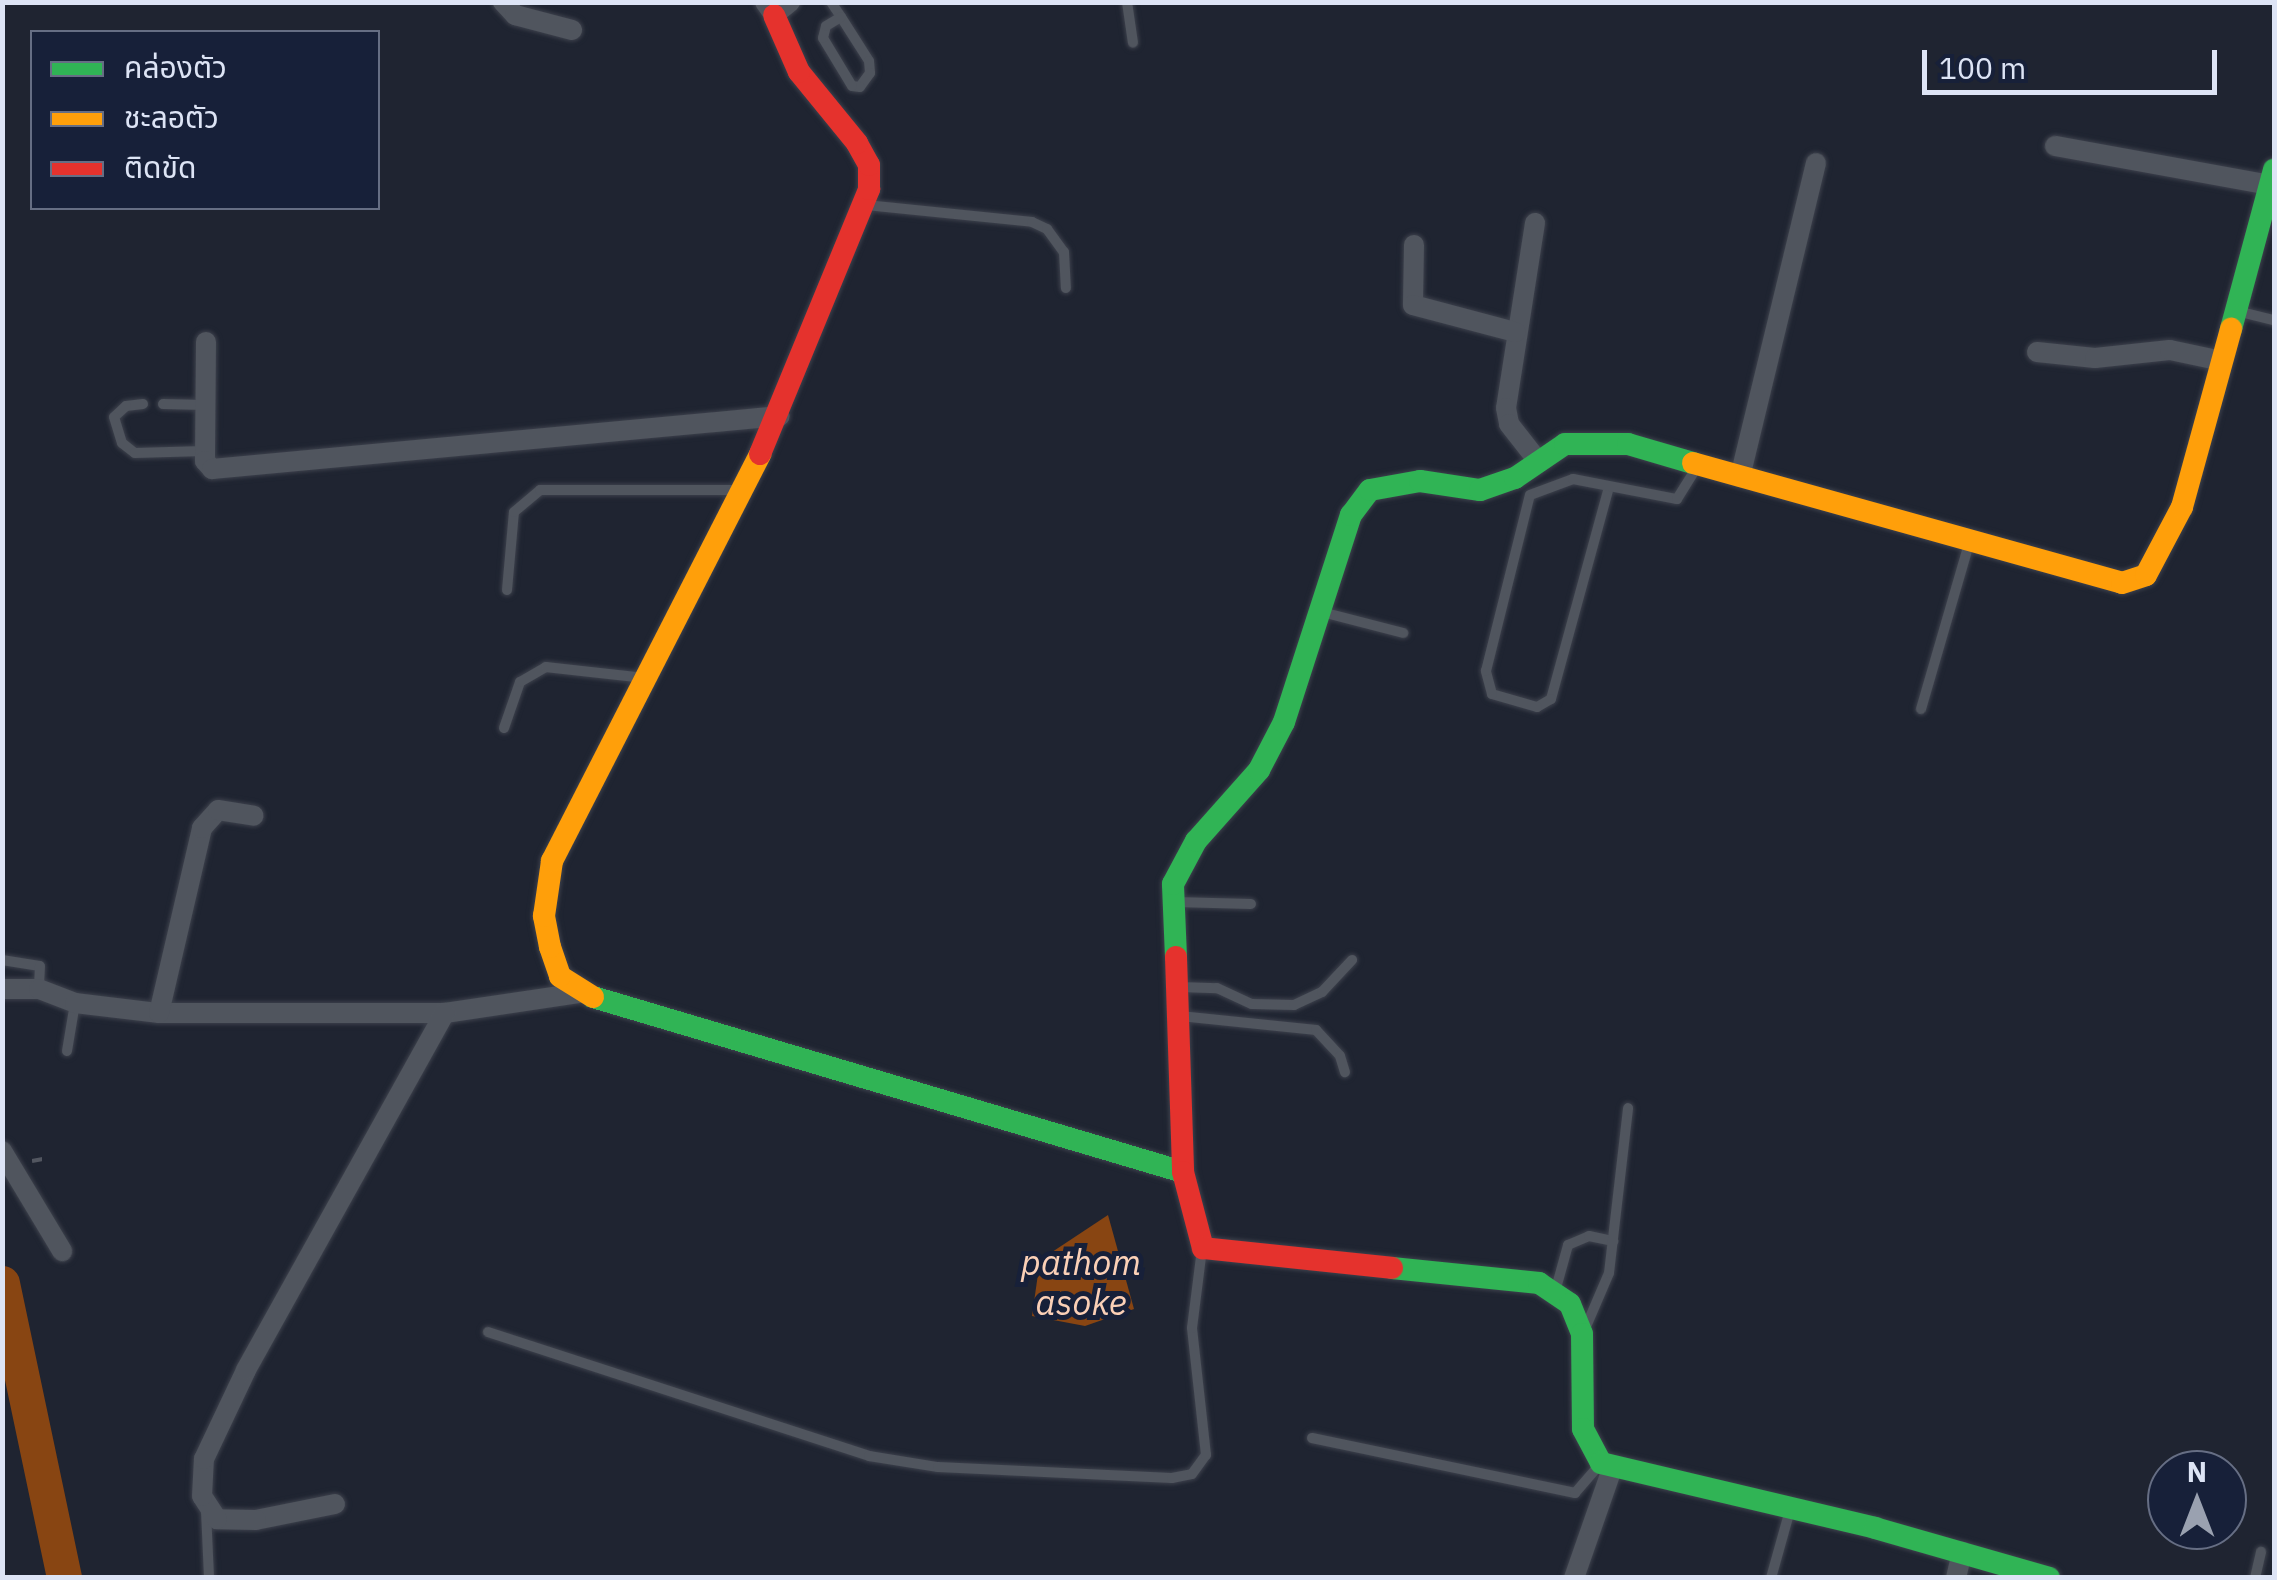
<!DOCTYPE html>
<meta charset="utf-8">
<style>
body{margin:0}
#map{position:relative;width:2277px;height:1580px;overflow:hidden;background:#1f2431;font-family:"IBM Plex Sans","Noto Sans Thai",sans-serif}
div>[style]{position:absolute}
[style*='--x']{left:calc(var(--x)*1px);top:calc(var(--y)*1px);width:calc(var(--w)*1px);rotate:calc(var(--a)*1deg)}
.water>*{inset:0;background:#884512}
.river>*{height:35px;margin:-17.5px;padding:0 17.5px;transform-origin:17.5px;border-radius:17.5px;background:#884512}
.path>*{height:4px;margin-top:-2px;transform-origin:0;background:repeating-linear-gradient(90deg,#525660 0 10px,transparent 0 15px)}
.roads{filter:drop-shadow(0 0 2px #3d414c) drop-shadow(0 0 2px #3d414c)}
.lane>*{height:10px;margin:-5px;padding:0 5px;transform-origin:5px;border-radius:5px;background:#50555e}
.street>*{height:20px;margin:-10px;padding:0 10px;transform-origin:10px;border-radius:10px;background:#50555e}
.fast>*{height:22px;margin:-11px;padding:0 11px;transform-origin:11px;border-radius:11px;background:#30b455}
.slow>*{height:22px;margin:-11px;padding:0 11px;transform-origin:11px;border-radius:11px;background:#ff9f0a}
.jam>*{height:22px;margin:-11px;padding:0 11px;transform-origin:11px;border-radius:11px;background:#e5322d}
span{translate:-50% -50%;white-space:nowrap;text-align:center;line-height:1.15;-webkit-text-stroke:10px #172039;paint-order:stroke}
.water-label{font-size:35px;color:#fbd0b7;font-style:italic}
.frame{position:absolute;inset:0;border:5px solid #dde4f5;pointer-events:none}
.legend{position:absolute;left:30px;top:30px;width:350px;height:180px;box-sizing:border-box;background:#172039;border:2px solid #666e84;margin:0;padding:12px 18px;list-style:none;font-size:30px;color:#dde4f5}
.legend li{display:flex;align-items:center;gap:20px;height:50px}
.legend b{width:50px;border:2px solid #666e84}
.north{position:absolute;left:2147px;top:1450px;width:100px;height:100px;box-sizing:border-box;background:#172039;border:2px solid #666e84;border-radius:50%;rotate:0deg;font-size:28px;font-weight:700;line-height:40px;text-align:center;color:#dde4f5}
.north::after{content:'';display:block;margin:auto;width:35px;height:45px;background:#9aa1b0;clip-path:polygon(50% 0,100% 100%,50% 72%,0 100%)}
.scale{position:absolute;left:1922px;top:50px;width:295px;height:45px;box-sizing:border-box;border:5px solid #dde4f5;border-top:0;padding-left:12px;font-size:30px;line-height:35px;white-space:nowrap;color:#dde4f5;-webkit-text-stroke:8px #172039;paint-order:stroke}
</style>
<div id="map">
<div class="water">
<i style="clip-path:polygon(1108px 1215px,1134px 1309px,1085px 1326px,1032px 1316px,1040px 1260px)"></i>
</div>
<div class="river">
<i style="--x:2;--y:1283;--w:301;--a:78.1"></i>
</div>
<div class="path">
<i style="--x:32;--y:1161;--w:11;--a:-10"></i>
</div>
<div class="roads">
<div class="lane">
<i style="--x:831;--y:2;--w:18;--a:56"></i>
<i style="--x:841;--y:17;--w:52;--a:57.5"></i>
<i style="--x:869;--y:61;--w:12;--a:85"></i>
<i style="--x:870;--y:73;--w:17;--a:126"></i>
<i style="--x:860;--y:87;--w:8;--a:-173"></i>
<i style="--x:852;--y:86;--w:56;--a:-121.1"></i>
<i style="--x:823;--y:38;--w:12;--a:-76"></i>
<i style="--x:826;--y:26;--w:17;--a:-31"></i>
<i style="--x:1127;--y:2;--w:41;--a:81.7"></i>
<i style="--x:866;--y:205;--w:167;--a:5.8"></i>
<i style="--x:1032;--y:222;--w:17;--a:25"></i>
<i style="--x:1047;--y:229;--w:29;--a:54"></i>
<i style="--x:1064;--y:252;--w:36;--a:87"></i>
<i style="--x:2237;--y:311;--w:38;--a:14"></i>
<i style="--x:143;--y:404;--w:17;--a:173"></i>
<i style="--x:126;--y:406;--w:16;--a:137"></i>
<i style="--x:114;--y:417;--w:27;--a:73"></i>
<i style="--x:122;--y:443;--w:16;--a:38"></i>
<i style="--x:135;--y:453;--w:69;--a:-1.7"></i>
<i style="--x:163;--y:404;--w:42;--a:1.4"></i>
<i style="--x:1609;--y:487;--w:220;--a:105.3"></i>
<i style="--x:1551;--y:699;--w:16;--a:150"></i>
<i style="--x:1537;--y:707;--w:47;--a:-163.9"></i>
<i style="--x:1492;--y:694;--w:24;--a:-105"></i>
<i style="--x:1486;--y:671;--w:181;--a:-76"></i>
<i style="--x:1530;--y:495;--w:46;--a:-20.4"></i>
<i style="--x:1573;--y:479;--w:106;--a:10.9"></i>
<i style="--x:1677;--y:499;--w:39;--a:-58"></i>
<i style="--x:507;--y:590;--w:78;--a:-84.9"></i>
<i style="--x:514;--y:512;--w:34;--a:-40"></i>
<i style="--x:540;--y:490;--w:200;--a:0"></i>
<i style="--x:1322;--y:612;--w:84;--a:14.5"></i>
<i style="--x:1921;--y:709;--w:169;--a:-73.8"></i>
<i style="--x:504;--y:728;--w:49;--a:-70.8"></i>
<i style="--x:520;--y:682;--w:30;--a:-30"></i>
<i style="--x:546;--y:667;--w:99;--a:6.4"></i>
<i style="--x:1175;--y:902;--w:76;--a:1.5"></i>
<i style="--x:2;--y:960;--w:38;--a:9"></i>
<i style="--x:40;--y:966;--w:22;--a:93"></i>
<i style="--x:1179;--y:987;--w:38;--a:2"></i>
<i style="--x:1217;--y:988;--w:38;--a:25"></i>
<i style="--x:1252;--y:1004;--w:42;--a:1.4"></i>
<i style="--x:1294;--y:1005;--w:31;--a:-25"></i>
<i style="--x:1322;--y:992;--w:44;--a:-46.8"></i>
<i style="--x:1180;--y:1016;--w:137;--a:5.9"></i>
<i style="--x:1316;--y:1030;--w:35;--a:47"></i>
<i style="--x:1340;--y:1056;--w:17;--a:73"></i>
<i style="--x:67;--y:1051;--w:49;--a:-80.5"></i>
<i style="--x:1555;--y:1292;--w:49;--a:-74.5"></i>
<i style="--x:1568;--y:1245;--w:23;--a:-23"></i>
<i style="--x:1589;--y:1236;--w:25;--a:12"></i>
<i style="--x:1585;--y:1329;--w:61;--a:-66.8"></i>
<i style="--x:1609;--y:1273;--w:166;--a:-83.4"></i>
<i style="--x:488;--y:1332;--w:401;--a:18"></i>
<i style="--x:869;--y:1456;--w:70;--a:9.1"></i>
<i style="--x:938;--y:1467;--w:234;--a:2.7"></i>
<i style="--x:1172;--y:1478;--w:20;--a:-11"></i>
<i style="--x:1192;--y:1474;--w:24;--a:-54"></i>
<i style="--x:1206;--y:1455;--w:128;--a:-96.3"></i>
<i style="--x:1192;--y:1328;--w:80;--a:-82.8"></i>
<i style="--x:1312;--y:1438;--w:269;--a:11.8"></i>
<i style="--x:1575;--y:1493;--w:40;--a:-49"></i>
<i style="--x:206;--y:1511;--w:67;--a:87.4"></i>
<i style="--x:1771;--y:1578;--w:71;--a:-74.4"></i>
<i style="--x:2255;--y:1578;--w:27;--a:-77"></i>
</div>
<div class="street">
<i style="--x:503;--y:2;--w:18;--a:47"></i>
<i style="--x:515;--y:15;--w:59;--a:14.7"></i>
<i style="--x:765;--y:2;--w:16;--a:55"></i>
<i style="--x:774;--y:15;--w:21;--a:-39"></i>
<i style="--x:2055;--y:146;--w:219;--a:10.3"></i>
<i style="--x:1535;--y:223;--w:187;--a:98.9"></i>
<i style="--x:1506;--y:408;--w:16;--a:79"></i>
<i style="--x:1509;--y:424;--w:47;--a:51.9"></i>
<i style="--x:1414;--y:245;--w:60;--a:91"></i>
<i style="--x:1413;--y:305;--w:106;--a:14.8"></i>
<i style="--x:206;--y:342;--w:119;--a:90.5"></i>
<i style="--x:205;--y:461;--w:11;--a:49"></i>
<i style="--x:212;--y:469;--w:570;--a:-5.33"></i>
<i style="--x:2037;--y:352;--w:58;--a:5.9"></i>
<i style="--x:2095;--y:358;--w:75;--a:-6.1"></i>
<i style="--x:2170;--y:350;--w:53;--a:11.9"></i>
<i style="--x:1740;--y:477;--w:323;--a:-76.4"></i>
<i style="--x:2;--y:989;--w:37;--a:0"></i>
<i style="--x:39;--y:989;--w:39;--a:21"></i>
<i style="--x:75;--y:1003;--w:85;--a:6.8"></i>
<i style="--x:159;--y:1013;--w:286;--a:0"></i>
<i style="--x:445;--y:1013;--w:135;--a:-8.5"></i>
<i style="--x:159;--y:1013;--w:190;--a:-76.9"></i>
<i style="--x:202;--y:828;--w:24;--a:-48"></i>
<i style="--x:218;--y:810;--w:36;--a:9"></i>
<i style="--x:2;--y:1151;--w:117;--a:59"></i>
<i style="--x:335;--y:1504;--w:81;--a:168.6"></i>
<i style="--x:256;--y:1520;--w:39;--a:-179"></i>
<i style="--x:217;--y:1519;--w:27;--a:-123"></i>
<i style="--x:202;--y:1496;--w:37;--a:-87"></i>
<i style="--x:204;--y:1459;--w:98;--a:-64.7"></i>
<i style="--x:246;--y:1370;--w:409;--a:-60.9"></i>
<i style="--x:1574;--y:1578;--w:115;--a:-70.8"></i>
<i style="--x:1956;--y:1578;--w:27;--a:-77"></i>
</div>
<div class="fast">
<i style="--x:2231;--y:329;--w:165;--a:-74.9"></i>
<i style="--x:1176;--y:957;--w:73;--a:-92.4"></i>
<i style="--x:1173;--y:884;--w:49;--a:-61.9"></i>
<i style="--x:1196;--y:841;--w:95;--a:-48.4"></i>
<i style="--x:1259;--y:770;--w:54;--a:-62.5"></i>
<i style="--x:1284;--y:722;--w:218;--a:-72.1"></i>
<i style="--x:1351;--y:515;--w:31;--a:-53"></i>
<i style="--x:1370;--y:490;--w:51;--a:-10.2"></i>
<i style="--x:1420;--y:481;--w:61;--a:8.5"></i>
<i style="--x:1480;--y:490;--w:37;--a:-19"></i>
<i style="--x:1515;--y:478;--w:60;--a:-34.2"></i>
<i style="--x:1565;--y:444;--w:63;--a:0"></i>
<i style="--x:1628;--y:444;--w:68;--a:16.3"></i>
<i style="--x:593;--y:997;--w:615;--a:16.52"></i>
<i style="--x:1392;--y:1268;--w:148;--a:5.8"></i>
<i style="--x:1539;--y:1283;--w:37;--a:34"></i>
<i style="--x:1570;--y:1304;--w:32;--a:68"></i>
<i style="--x:1582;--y:1334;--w:95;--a:89.4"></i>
<i style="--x:1583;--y:1429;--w:38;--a:62"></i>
<i style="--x:1601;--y:1463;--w:282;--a:13.3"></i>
<i style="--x:1875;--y:1528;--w:181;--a:16"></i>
</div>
<div class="slow">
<i style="--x:1693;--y:463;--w:445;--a:15.6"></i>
<i style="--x:2122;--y:583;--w:25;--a:-18"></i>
<i style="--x:2146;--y:575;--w:77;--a:-62.1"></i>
<i style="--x:2182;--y:507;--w:185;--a:-74.6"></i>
<i style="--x:593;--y:997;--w:39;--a:-148"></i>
<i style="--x:560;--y:976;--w:31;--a:-109"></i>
<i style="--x:550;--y:947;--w:32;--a:-101"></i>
<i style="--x:544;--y:916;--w:56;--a:-81.7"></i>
<i style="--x:552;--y:861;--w:457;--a:-62.9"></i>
</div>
<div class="jam">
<i style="--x:760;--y:454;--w:287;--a:-67.6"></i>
<i style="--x:869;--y:189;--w:24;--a:-90"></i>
<i style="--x:869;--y:165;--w:25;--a:-119"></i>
<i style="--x:857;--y:143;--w:92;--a:-129.2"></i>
<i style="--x:799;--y:72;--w:62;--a:-113.7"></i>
<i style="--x:1176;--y:957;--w:215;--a:88.1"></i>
<i style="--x:1183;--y:1172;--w:79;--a:75.3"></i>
<i style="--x:1203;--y:1248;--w:190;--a:6"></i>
</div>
</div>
<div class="water-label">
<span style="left:1081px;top:1282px">pathom<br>asoke</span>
</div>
<div class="frame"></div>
<ul class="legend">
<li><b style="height:12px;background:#30b455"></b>คล่องตัว</li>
<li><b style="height:12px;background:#ff9f0a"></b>ชะลอตัว</li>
<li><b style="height:12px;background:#e5322d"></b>ติดขัด</li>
</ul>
<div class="north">N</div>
<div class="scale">100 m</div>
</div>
